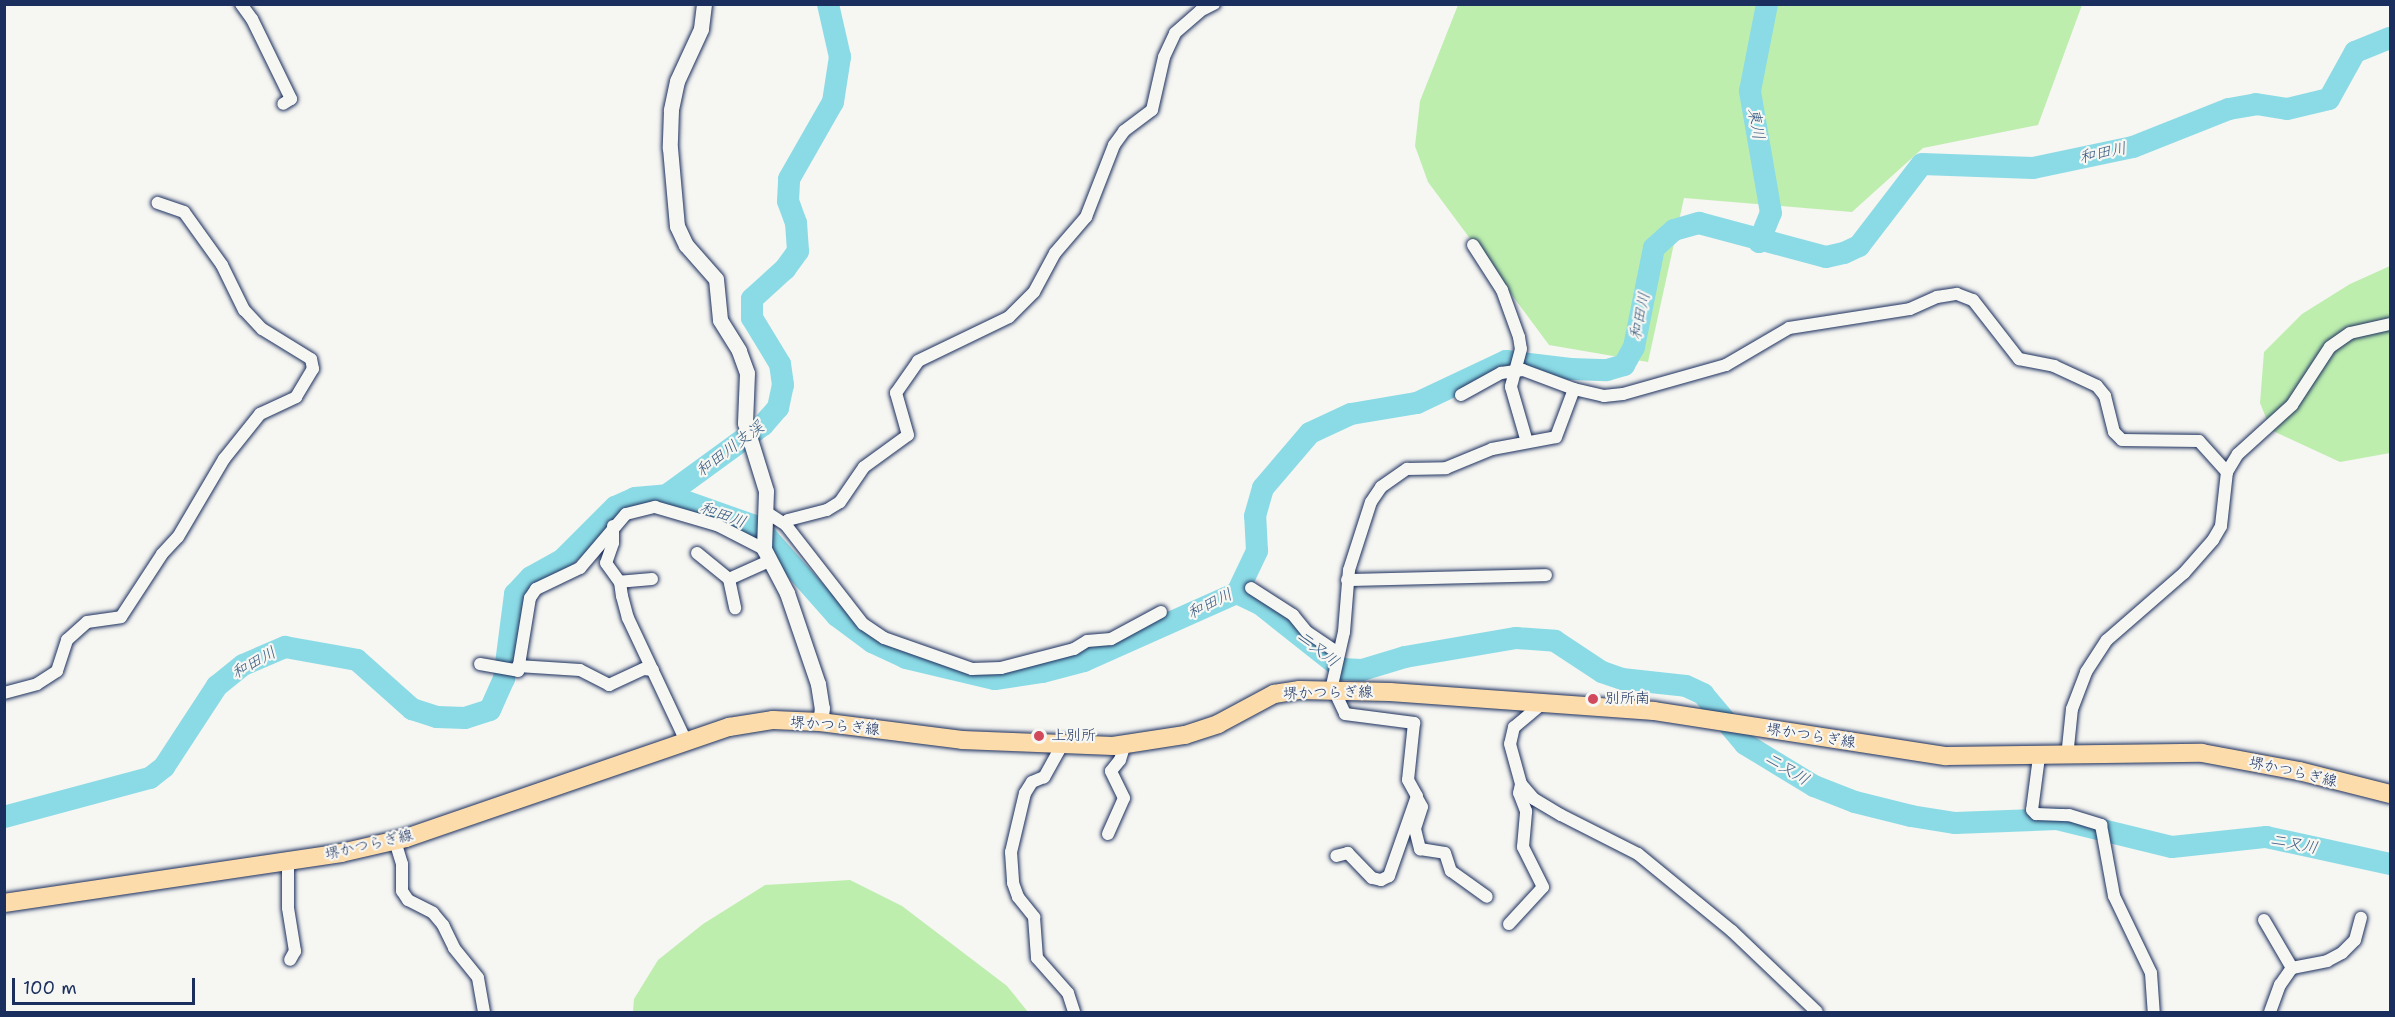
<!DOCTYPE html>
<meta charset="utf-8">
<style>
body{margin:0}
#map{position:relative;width:2395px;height:1017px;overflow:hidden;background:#f6f6f2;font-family:"Shantell Sans","Klee One",sans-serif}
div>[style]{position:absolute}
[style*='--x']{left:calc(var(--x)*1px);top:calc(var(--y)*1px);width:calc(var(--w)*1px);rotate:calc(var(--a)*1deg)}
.green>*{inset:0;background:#bdeeae}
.river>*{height:22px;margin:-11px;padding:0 11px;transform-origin:11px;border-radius:11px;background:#8bdbe6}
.roads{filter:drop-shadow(0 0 2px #1b2f5e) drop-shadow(0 0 2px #1b2f5e)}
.minor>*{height:12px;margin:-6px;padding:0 6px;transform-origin:6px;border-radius:6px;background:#f6f6f2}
.tertiary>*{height:15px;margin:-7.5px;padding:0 7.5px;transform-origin:7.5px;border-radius:7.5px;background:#f6f6f2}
.primary>*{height:18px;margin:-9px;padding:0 9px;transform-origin:9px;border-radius:9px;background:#fddcac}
.dots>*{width:16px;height:16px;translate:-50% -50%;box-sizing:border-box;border:3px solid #f6f6f2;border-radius:50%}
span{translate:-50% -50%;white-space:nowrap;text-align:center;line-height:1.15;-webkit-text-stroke:4.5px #f6f6f2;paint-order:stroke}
.street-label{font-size:15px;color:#1b2f5e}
.poi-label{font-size:15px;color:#1b2f5e}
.left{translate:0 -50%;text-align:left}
.water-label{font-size:16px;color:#375a80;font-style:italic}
.frame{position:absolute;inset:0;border:6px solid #1b2f5e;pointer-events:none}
.scale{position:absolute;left:12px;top:978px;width:183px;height:27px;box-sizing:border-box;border:3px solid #1b2f5e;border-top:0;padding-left:8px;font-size:18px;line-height:21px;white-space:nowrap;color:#1b2f5e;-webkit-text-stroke:4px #f6f6f2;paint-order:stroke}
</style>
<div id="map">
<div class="green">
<i style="clip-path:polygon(1458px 5px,2082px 5px,2038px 125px,1923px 148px,1852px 212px,1684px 198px,1648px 362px,1549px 345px,1428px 182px,1415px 146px,1420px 101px)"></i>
<i style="clip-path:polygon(2390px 266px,2390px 453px,2340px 462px,2271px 430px,2260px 403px,2264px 352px,2302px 314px,2350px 284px)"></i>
<i style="clip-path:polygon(850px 880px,902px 906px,1007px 986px,1028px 1012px,633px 1012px,634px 999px,658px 960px,703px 924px,765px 885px)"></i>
</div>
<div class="river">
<i style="--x:1759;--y:242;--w:31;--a:-68"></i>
<i style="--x:1771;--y:213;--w:124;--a:-99.8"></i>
<i style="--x:1750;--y:91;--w:89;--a:-78.9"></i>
<i style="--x:667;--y:495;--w:119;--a:-36.1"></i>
<i style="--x:763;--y:425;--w:23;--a:-49"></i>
<i style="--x:778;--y:408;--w:24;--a:-78"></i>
<i style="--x:783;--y:385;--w:21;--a:-98"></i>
<i style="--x:780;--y:364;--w:54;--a:-121.3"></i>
<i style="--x:752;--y:318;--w:19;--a:-90"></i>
<i style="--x:752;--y:299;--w:45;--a:-42.3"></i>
<i style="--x:785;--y:269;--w:22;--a:-54"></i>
<i style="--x:798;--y:251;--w:28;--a:-94"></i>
<i style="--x:796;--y:223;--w:23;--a:-110"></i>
<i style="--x:788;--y:201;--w:22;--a:-87"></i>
<i style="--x:789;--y:179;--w:89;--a:-60.3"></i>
<i style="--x:833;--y:102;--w:46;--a:-81.2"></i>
<i style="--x:840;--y:57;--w:54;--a:-102.8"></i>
<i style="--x:1237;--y:593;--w:25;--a:26"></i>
<i style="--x:1260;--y:604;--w:105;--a:38.4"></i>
<i style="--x:1342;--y:669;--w:20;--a:3"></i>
<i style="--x:1362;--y:670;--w:45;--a:-16.8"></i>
<i style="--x:1405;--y:657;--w:113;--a:-9.7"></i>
<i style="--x:1516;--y:638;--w:39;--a:4"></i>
<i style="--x:1555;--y:641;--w:56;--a:33.4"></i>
<i style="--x:1602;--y:672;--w:21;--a:19"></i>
<i style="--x:1622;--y:679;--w:64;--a:6.2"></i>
<i style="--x:1686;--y:686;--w:19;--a:25"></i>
<i style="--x:1703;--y:694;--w:65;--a:50"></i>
<i style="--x:1745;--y:744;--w:81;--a:31.3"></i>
<i style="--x:1814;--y:786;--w:44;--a:21.3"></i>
<i style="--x:1855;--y:802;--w:58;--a:14"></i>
<i style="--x:1911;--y:816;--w:45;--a:9"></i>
<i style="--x:1955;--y:823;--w:102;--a:-2.2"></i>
<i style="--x:2057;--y:819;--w:118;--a:13.7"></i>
<i style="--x:2172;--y:847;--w:95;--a:-6.1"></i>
<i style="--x:2266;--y:837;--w:127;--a:12.3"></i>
<i style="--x:4;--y:817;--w:151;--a:-15"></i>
<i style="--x:150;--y:778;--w:18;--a:-38"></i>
<i style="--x:164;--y:767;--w:97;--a:-56.8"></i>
<i style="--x:217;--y:686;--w:33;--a:-39"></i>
<i style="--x:243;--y:665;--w:46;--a:-23.2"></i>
<i style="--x:285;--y:647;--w:73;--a:10.2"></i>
<i style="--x:357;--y:660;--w:74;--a:41.7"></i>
<i style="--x:412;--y:709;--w:26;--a:18"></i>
<i style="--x:437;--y:717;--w:28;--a:2"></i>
<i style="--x:465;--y:718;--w:26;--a:-18"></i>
<i style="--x:490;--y:710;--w:34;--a:-66"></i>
<i style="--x:504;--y:679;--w:86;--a:-82.6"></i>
<i style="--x:515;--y:594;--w:23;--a:-47"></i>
<i style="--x:531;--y:577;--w:37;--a:-29"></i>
<i style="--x:563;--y:559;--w:74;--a:-45"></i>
<i style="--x:615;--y:507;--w:22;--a:-24"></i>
<i style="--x:635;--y:498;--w:32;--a:-5"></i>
<i style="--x:667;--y:495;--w:96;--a:19.4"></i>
<i style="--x:758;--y:527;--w:119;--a:48.4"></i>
<i style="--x:837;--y:616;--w:44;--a:36.6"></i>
<i style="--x:872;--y:642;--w:38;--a:25"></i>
<i style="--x:906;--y:658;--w:91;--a:13.3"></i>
<i style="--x:995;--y:679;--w:48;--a:-8.5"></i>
<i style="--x:1042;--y:672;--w:43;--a:-14.7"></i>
<i style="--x:1084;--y:661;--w:167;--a:-24"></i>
<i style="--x:1237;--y:593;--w:47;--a:-64.5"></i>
<i style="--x:1257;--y:551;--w:35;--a:-93"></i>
<i style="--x:1255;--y:516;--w:29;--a:-74"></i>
<i style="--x:1263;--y:488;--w:72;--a:-49.5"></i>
<i style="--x:1310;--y:433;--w:45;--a:-24.9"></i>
<i style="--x:1351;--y:414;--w:67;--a:-9.5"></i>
<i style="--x:1417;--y:403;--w:98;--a:-25.3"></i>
<i style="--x:1506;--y:361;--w:65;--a:7"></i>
<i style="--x:1571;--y:369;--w:36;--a:2"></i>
<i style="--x:1607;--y:370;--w:18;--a:-16"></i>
<i style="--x:1624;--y:365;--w:21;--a:-61"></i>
<i style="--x:1634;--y:347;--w:101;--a:-78.6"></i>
<i style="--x:1654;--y:248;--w:27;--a:-42"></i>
<i style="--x:1674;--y:230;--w:26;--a:-16"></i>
<i style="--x:1699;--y:223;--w:131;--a:15"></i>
<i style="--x:1826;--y:257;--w:18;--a:-13"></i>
<i style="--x:1844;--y:253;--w:17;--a:-25"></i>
<i style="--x:1859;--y:246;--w:103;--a:-52.5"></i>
<i style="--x:1922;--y:164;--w:111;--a:2.1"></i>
<i style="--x:2033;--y:168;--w:102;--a:-11.9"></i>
<i style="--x:2133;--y:147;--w:103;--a:-21.6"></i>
<i style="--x:2229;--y:109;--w:27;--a:-10"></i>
<i style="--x:2256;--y:104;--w:31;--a:9"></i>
<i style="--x:2287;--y:109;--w:43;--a:-13.4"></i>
<i style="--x:2329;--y:99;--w:54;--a:-61"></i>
<i style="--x:2355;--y:52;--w:38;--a:-22"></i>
</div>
<div class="roads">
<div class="minor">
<i style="--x:241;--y:4;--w:19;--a:54"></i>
<i style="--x:252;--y:19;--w:89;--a:64"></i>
<i style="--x:291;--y:99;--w:9;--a:148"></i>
<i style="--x:1473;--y:245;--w:54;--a:57.2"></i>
<i style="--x:1502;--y:290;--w:50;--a:70.1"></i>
<i style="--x:1519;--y:337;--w:12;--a:81"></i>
<i style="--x:1521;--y:349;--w:39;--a:105"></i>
<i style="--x:1511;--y:387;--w:57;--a:73.8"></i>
<i style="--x:1461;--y:395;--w:46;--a:-28.8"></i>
<i style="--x:1501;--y:373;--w:22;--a:-8"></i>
<i style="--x:1523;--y:370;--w:54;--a:20.4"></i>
<i style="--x:1574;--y:389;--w:31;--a:13"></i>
<i style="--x:1604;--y:396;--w:19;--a:-6"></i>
<i style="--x:1623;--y:394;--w:107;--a:-15.7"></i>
<i style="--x:1726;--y:365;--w:73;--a:-30.4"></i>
<i style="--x:1789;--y:328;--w:122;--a:-8.9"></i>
<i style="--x:1910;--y:309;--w:30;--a:-24"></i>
<i style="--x:1937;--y:297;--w:20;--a:-9"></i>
<i style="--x:1957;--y:294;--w:17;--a:21"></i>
<i style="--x:1973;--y:300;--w:75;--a:52.1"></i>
<i style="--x:2019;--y:359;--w:36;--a:11"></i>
<i style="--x:2054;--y:366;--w:47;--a:24.9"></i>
<i style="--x:2097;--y:386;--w:13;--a:51"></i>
<i style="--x:2105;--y:396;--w:37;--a:76"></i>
<i style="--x:2114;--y:432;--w:11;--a:45"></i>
<i style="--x:2122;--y:440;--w:77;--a:0.7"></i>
<i style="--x:2199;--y:441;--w:42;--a:47.9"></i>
<i style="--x:766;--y:512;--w:24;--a:33"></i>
<i style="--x:613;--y:526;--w:17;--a:90"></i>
<i style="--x:613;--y:543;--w:21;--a:109"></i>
<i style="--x:606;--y:563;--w:24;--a:54"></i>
<i style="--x:697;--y:553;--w:41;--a:39.1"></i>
<i style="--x:729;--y:579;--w:30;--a:78"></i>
<i style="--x:652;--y:579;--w:32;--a:175"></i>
<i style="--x:620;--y:582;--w:14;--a:82"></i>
<i style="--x:622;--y:596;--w:23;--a:75"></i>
<i style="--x:628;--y:618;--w:136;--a:64.8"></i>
<i style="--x:729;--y:579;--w:44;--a:-24.2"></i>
<i style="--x:1347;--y:580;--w:199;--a:-1.4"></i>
<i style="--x:1251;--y:588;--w:50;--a:32.7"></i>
<i style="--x:1293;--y:615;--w:22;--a:51"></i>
<i style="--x:1307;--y:632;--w:37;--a:34"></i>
<i style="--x:1161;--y:612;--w:57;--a:151.6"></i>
<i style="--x:1111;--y:639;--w:24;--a:175"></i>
<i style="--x:1087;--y:641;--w:15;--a:148"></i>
<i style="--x:1074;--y:649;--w:75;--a:165.4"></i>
<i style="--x:1001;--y:668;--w:29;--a:178"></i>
<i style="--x:972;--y:669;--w:93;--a:-160.6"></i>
<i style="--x:884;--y:638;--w:25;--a:-146"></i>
<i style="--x:863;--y:624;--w:125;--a:-127.9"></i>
<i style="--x:786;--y:525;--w:5;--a:-68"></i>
<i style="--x:788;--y:520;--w:40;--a:-14.4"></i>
<i style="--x:827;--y:510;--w:15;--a:-32"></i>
<i style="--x:840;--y:502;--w:42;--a:-55.6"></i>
<i style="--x:864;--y:467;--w:54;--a:-36"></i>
<i style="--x:908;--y:435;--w:44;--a:-105.9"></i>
<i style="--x:896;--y:393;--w:39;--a:-55"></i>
<i style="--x:918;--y:361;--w:101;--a:-25.8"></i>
<i style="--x:1009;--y:317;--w:35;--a:-45"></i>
<i style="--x:1034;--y:292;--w:44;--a:-61.7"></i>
<i style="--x:1055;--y:253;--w:48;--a:-49.3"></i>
<i style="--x:1086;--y:217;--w:77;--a:-68.7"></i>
<i style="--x:1114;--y:145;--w:17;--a:-54"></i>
<i style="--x:1124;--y:131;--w:35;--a:-37"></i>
<i style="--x:1152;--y:110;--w:54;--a:-77.2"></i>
<i style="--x:1164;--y:57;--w:26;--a:-65"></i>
<i style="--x:1175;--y:33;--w:33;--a:-41"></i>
<i style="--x:1200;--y:11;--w:16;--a:-27"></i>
<i style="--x:480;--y:664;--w:39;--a:10"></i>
<i style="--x:518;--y:671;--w:74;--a:-80.7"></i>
<i style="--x:530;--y:598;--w:11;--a:-56"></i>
<i style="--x:536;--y:589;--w:49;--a:-25.5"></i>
<i style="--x:580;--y:568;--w:71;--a:-49.6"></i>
<i style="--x:626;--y:514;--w:30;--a:-14"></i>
<i style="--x:655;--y:507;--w:65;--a:16.2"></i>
<i style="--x:717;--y:525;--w:53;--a:27.1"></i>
<i style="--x:518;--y:666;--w:62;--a:3.7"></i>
<i style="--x:580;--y:670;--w:33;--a:27"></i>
<i style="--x:609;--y:685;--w:38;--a:-25"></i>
<i style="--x:644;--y:669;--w:9;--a:6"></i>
<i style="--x:1331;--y:690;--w:59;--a:-77.4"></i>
<i style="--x:1344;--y:632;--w:62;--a:-85.4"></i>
<i style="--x:1349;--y:570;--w:71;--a:-72.1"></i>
<i style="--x:1371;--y:502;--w:18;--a:-56"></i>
<i style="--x:1381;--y:487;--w:32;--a:-35"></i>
<i style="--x:1407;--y:469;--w:39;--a:-1"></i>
<i style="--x:1446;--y:468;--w:50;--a:-22.4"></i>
<i style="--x:1492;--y:449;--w:65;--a:-10.6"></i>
<i style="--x:1556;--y:437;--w:51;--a:-69.4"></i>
<i style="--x:1334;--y:690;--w:26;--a:65"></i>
<i style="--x:1345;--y:714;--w:70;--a:7.4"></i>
<i style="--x:1414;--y:723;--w:57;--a:96"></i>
<i style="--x:1408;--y:780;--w:18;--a:61"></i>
<i style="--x:1417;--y:796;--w:85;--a:109.3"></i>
<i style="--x:1389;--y:876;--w:9;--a:153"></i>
<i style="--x:1381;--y:880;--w:9;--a:-167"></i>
<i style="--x:1372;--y:878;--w:35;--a:-134"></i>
<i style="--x:1348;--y:853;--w:12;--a:166"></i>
<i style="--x:4;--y:693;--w:34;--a:-15"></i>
<i style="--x:37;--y:684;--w:24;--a:-33"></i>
<i style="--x:57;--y:671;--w:33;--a:-72"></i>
<i style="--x:67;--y:640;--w:27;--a:-42"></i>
<i style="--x:87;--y:622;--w:34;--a:-8"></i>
<i style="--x:121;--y:617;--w:75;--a:-56.9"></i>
<i style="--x:162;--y:554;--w:23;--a:-47"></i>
<i style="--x:178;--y:537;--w:91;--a:-59.5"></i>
<i style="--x:224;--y:459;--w:58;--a:-51.3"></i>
<i style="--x:260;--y:414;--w:40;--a:-25"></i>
<i style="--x:296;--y:397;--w:33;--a:-59"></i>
<i style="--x:313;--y:369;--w:10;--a:-101"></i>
<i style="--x:311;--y:359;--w:57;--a:-148.5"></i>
<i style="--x:262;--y:329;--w:26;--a:-133"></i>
<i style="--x:244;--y:310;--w:50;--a:-116.1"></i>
<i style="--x:222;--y:265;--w:65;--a:-125.6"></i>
<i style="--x:184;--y:212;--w:28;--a:-161"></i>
<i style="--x:1543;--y:703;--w:38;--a:140"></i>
<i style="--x:1514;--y:727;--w:17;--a:103"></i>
<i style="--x:1510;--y:744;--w:41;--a:74.6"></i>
<i style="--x:1521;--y:784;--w:20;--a:49"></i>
<i style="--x:1534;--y:799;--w:31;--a:31"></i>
<i style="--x:1561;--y:815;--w:86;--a:26.9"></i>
<i style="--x:1638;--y:854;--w:122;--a:39.3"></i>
<i style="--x:1732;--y:931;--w:117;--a:43.6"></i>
<i style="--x:1062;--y:745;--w:37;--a:119"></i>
<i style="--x:1044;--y:777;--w:13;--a:157"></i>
<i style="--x:1032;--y:782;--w:13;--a:122"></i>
<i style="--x:1025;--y:793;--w:61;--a:103.3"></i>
<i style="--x:1011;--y:852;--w:31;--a:86"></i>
<i style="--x:1013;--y:883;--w:15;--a:70"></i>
<i style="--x:1018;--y:897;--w:26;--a:51"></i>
<i style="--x:1034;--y:917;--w:41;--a:85.8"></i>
<i style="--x:1037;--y:958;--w:47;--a:48.5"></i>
<i style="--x:1068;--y:993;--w:20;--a:72"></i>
<i style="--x:2039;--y:757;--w:53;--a:97.5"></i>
<i style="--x:2032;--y:810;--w:6;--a:45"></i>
<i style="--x:2036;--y:814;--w:33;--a:2"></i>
<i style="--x:2069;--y:815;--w:34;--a:17"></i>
<i style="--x:2101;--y:825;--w:72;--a:79.6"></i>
<i style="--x:2114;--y:896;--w:85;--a:64.3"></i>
<i style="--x:2151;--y:973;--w:39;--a:86"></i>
<i style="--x:2067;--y:757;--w:48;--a:-84.1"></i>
<i style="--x:2072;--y:709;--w:40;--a:-69"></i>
<i style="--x:2086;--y:672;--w:38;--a:-57"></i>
<i style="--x:2107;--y:640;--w:102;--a:-41"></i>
<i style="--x:2184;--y:573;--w:44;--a:-48.7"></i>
<i style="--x:2213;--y:540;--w:16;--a:-60"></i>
<i style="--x:2221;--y:526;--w:54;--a:-83.7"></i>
<i style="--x:2227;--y:472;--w:21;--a:-59"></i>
<i style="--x:2238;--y:454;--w:73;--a:-42.2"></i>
<i style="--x:2292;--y:405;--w:69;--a:-56.8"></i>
<i style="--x:2330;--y:347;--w:24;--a:-35"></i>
<i style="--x:2350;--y:333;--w:41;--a:-12.7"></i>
<i style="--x:1417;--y:798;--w:10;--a:61"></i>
<i style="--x:1422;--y:807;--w:23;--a:108"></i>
<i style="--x:1415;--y:829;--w:21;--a:76"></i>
<i style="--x:1420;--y:849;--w:25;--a:9"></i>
<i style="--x:1445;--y:853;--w:19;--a:72"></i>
<i style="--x:1451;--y:871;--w:44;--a:35.8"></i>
<i style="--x:1108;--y:834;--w:39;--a:-66"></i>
<i style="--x:1124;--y:798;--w:30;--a:-116"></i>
<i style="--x:1111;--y:771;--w:14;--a:-51"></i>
<i style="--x:1120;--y:760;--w:17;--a:-73"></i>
<i style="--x:395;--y:841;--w:24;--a:73"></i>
<i style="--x:402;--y:864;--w:27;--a:90"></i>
<i style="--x:402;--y:891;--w:11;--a:56"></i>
<i style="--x:408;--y:900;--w:28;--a:27"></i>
<i style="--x:433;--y:913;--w:16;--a:50"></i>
<i style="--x:443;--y:925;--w:25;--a:64"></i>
<i style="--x:454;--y:948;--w:38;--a:51"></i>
<i style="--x:478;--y:978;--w:35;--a:80"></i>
<i style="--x:288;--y:861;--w:47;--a:90"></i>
<i style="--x:288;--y:908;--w:44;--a:80.8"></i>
<i style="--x:295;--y:951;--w:10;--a:119"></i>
<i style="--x:2264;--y:920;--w:56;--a:59.7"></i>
<i style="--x:1509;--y:924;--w:50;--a:-47.4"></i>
<i style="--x:1543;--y:887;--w:45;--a:-116.6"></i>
<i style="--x:1523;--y:847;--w:36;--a:-85"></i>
<i style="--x:1526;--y:811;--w:19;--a:-111"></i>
<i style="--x:1519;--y:793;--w:9;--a:-77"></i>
<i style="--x:2270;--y:1012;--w:29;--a:-70"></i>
<i style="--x:2280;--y:985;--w:21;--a:-55"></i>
<i style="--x:2292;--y:968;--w:36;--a:-11"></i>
<i style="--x:2327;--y:961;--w:17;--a:-28"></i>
<i style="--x:2342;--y:953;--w:18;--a:-45"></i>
<i style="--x:2355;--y:940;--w:23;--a:-75"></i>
</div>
<div class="tertiary">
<i style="--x:704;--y:4;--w:25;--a:97"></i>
<i style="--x:701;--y:29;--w:57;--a:114.8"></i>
<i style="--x:677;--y:81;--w:30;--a:102"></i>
<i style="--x:671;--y:110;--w:38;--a:92"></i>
<i style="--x:670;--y:148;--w:78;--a:84.9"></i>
<i style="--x:677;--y:226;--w:21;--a:65"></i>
<i style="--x:686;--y:245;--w:45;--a:48.6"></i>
<i style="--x:716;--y:279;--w:41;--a:84.4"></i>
<i style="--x:720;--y:320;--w:36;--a:58"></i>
<i style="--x:739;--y:351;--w:23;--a:70"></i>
<i style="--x:747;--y:373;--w:50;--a:92.3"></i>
<i style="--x:745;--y:423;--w:71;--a:72.8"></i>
<i style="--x:766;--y:491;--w:58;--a:92"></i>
<i style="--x:764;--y:549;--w:50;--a:62.4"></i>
<i style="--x:787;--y:593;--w:96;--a:71.2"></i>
<i style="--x:818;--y:684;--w:24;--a:81"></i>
<i style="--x:822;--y:708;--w:14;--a:98"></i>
</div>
<div class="primary">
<i style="--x:4;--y:903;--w:341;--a:-8.4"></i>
<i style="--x:341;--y:853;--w:67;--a:-13"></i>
<i style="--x:406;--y:838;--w:342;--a:-19"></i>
<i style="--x:729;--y:727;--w:45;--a:-9"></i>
<i style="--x:773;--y:720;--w:47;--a:2.4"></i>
<i style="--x:820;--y:722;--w:143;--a:7.2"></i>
<i style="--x:962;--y:740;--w:151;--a:2.3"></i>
<i style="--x:1113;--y:746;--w:73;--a:-8.7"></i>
<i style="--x:1185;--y:735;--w:35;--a:-18"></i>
<i style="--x:1218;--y:724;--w:64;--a:-28.2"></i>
<i style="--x:1274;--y:694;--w:26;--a:-9"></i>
<i style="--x:1300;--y:690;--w:90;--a:1.3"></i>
<i style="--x:1390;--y:692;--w:265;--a:4.1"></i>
<i style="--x:1654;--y:711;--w:295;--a:8.8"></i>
<i style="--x:1946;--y:756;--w:256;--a:-0.7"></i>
<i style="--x:2202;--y:753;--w:99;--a:10.5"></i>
<i style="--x:2299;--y:771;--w:94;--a:14.2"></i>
</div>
</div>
<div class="dots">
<i style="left:1593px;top:699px;background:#d1495b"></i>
<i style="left:1039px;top:736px;background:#d1495b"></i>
</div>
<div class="street-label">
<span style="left:1328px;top:693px;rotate:-1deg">堺かつらぎ線</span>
<span style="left:835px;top:726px;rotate:5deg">堺かつらぎ線</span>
<span style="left:1811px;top:736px;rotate:9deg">堺かつらぎ線</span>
<span style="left:2293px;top:772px;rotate:13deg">堺かつらぎ線</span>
<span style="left:369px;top:845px;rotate:-13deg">堺かつらぎ線</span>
</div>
<div class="poi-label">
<span class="left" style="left:1605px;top:699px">別所南</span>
<span class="left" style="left:1051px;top:736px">上別所</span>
</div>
<div class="water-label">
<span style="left:1756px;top:124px;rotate:80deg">東川</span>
<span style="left:2103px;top:153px;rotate:-12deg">和田川</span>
<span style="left:1640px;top:316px;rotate:-78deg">和田川</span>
<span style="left:730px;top:449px;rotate:-37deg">和田川支渓</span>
<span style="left:723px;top:515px;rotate:20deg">和田川</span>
<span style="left:1210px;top:604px;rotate:-26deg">和田川</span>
<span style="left:1318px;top:649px;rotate:38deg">二又川</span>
<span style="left:254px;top:663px;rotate:-29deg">和田川</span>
<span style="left:1787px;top:769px;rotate:31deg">二又川</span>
<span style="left:2294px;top:844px;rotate:11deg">二又川</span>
</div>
<div class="frame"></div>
<div class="scale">100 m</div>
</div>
